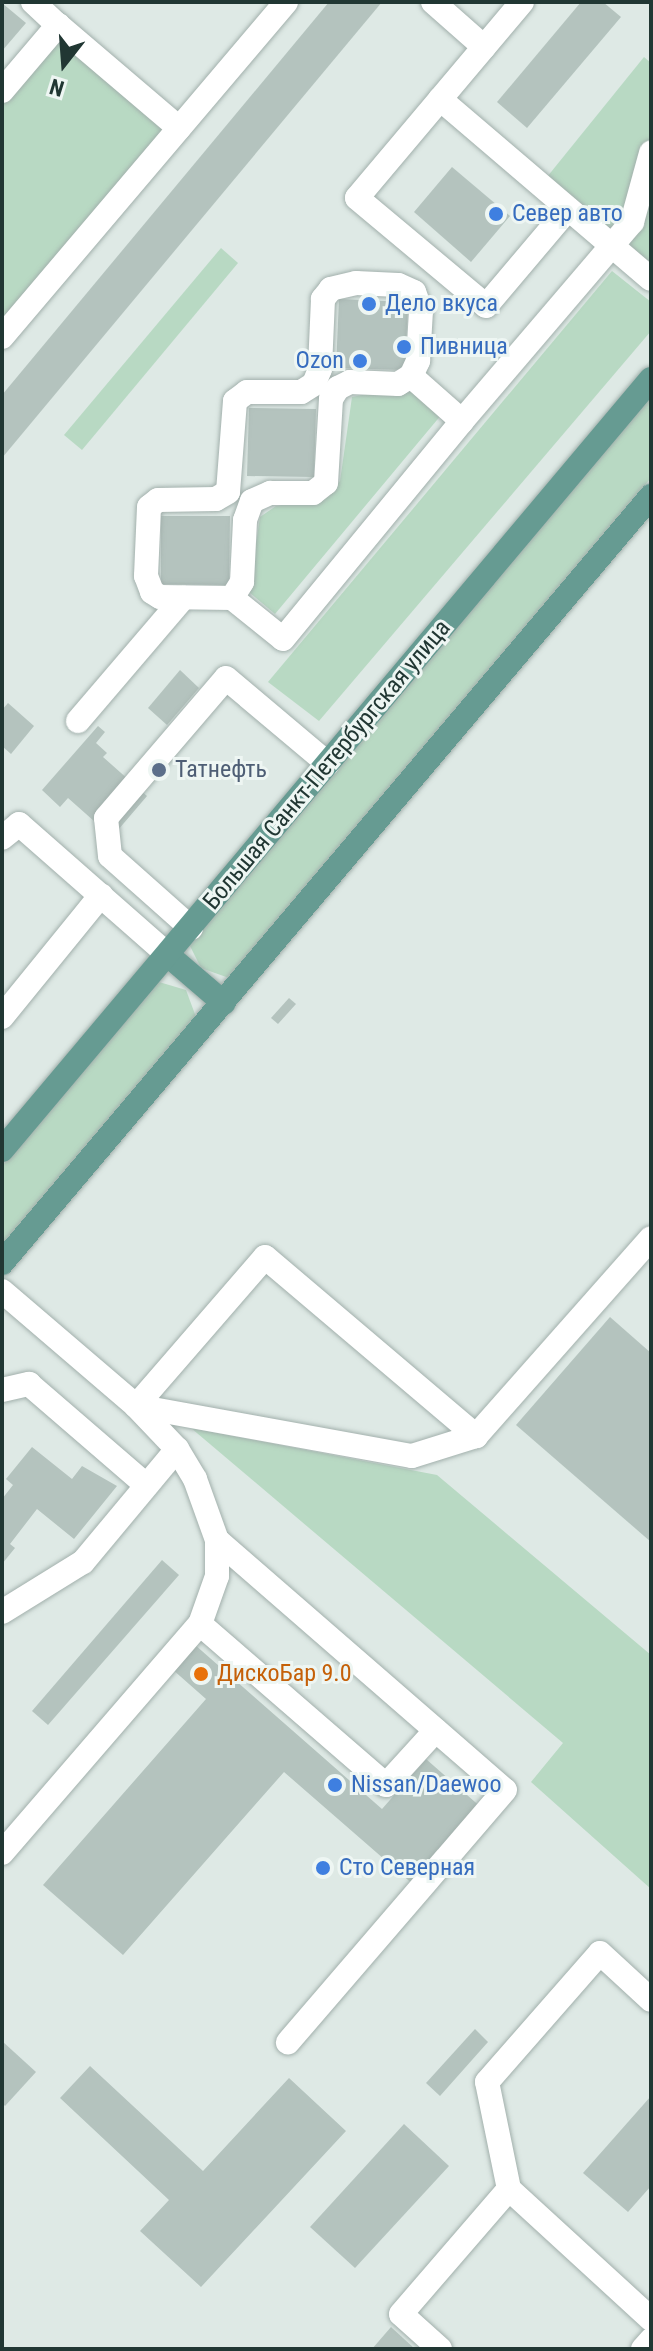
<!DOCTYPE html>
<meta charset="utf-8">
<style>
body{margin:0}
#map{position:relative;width:653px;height:2351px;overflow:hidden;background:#dee9e5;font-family:"Roboto Condensed",sans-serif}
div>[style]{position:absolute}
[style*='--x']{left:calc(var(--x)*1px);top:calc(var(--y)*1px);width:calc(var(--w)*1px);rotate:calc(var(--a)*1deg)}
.green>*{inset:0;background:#b8d9c3}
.building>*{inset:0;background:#b4c3be}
.roads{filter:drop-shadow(0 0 2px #a2b0ac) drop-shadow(0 0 2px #a2b0ac)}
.minor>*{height:24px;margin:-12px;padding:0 12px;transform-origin:12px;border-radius:12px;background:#fff}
.major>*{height:24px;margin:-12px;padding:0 12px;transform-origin:12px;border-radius:12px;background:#669b92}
.dots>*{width:22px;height:22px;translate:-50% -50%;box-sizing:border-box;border:4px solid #eef6f3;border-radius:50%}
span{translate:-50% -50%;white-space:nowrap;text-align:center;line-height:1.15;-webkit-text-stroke:6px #eef6f3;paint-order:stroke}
.shop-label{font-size:24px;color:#366cbe}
.left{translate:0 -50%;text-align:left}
.right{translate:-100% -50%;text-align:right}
.street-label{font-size:24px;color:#213733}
.service-label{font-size:24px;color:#4e5e75}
.food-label{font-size:24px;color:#c56008}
.frame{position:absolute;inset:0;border:4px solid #213733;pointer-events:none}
.north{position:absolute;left:24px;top:24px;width:80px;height:80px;-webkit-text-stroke:6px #eef6f3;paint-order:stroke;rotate:197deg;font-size:22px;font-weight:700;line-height:32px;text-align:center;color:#213733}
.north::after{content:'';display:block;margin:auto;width:28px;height:36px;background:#213733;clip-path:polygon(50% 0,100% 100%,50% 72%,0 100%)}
</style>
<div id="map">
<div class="green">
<i style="clip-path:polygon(58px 29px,172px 127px,2px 327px,2px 95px)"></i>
<i style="clip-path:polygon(644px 57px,651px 63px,651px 263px,547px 177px)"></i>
<i style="clip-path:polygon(221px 248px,238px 263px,82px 450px,64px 435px)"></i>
<i style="clip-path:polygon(612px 271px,651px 302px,651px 331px,319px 721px,268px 682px)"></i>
<i style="clip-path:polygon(395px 388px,414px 391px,442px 414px,275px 614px,249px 592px,260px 517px,276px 506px,328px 497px,340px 481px,352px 397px)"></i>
<i style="clip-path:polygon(651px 393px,651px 478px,229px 978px,201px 968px,188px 942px)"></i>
<i style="clip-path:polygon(159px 982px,186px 990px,196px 1017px,2px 1246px,2px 1166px)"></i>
<i style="clip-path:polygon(191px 1428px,437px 1475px,651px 1655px,651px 1889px,531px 1782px,563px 1743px)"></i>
</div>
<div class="building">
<i style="clip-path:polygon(329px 2px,382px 2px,2px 458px,2px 395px)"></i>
<i style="clip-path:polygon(581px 2px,603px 2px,621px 17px,527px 128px,497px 102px)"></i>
<i style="clip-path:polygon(2px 3px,26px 23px,2px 51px)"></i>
<i style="clip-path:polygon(452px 167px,510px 216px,471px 262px,414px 212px)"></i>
<i style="clip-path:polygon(339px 299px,408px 302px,405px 370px,336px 368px)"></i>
<i style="clip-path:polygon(249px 408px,316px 409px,314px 477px,247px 476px)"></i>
<i style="clip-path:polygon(161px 516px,230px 516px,229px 585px,161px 584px)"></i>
<i style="clip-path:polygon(180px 670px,199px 688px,167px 725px,148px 708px)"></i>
<i style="clip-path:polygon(8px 703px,34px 726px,11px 754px,2px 746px,2px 710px)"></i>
<i style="clip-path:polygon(98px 726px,105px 732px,96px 743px,107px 753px,103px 757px,147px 796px,112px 837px,68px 798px,60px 807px,42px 790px)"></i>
<i style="clip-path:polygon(289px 998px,296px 1004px,278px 1024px,271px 1018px)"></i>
<i style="clip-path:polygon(610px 1317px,651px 1353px,651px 1542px,516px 1425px)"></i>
<i style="clip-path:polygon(32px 1447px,72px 1479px,82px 1466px,117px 1486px,74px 1539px,37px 1509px,10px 1544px,15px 1548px,2px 1564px,2px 1499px,13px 1485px,6px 1479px)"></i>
<i style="clip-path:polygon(162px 1560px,179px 1575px,48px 1725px,32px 1711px)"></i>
<i style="clip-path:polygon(194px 1644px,382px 1809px,426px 1759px,483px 1809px,415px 1886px,284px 1772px,123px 1955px,43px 1885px,206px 1699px,172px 1669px)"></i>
<i style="clip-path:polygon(475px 2029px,488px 2042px,440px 2096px,426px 2083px)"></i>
<i style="clip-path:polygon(2px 2041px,36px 2072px,5px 2106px,2px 2103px)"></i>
<i style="clip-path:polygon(90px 2066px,203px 2171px,289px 2078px,346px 2131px,201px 2287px,140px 2231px,169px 2200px,60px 2098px)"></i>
<i style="clip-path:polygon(651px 2096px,651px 2186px,628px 2212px,583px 2173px)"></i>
<i style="clip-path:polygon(404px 2124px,449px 2166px,355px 2268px,310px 2227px)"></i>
<i style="clip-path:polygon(391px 2327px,415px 2349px,372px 2349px)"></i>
</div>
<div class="roads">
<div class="minor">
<i style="--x:33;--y:2;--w:34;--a:43"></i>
<i style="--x:433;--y:2;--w:68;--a:41.4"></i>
<i style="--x:522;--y:2;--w:256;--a:130.1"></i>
<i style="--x:357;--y:198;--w:168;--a:39.9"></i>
<i style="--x:486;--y:306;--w:127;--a:-49.8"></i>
<i style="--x:2;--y:91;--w:87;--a:-49.7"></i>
<i style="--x:58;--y:25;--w:159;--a:40.4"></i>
<i style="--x:440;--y:99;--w:277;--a:40.5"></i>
<i style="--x:2;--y:337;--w:439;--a:-49.7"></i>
<i style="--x:411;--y:376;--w:17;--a:-65"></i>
<i style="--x:418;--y:361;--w:50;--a:-86.6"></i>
<i style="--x:421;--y:311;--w:20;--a:-110"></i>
<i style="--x:414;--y:292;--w:17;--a:-156"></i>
<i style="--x:398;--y:285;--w:42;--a:-177.3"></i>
<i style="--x:356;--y:283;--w:26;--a:167"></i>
<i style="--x:331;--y:289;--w:13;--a:129"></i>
<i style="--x:323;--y:299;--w:70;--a:92.5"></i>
<i style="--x:320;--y:369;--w:16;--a:112"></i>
<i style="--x:314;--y:384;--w:15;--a:148"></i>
<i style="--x:301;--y:392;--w:54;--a:180"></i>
<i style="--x:247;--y:392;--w:15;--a:143"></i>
<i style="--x:235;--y:401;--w:91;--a:94.4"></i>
<i style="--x:228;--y:492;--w:14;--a:150"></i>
<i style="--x:216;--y:499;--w:58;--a:179"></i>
<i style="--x:158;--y:500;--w:11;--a:142"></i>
<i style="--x:149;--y:507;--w:69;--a:92.5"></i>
<i style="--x:146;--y:576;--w:17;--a:69"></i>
<i style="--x:152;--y:592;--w:9;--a:32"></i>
<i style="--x:160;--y:597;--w:72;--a:0.8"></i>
<i style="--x:232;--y:598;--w:65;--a:38.8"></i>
<i style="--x:283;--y:639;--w:282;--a:-50.6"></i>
<i style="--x:232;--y:598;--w:19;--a:-58"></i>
<i style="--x:242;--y:582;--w:62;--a:-87.2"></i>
<i style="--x:245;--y:520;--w:20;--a:-70"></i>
<i style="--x:252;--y:501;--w:20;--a:-24"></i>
<i style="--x:270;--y:493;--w:43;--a:0"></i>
<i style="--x:313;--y:493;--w:16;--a:-38"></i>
<i style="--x:326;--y:483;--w:84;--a:-86.6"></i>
<i style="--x:331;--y:399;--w:13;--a:-58"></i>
<i style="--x:338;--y:388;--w:13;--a:-27"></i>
<i style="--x:350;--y:382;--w:48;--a:2.4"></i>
<i style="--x:398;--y:384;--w:15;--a:-32"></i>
<i style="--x:411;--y:376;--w:68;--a:41.4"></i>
<i style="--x:462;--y:421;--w:262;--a:-49.5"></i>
<i style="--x:632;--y:222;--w:72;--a:-74.6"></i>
<i style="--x:78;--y:721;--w:162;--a:-49.5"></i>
<i style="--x:2;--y:838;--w:22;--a:-39"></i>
<i style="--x:19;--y:824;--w:200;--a:41.3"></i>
<i style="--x:191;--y:928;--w:108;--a:-138.4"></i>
<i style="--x:110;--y:856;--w:38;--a:-96"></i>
<i style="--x:106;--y:818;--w:184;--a:-49.4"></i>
<i style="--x:226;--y:678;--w:133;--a:40.1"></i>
<i style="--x:2;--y:1017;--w:157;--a:-50.9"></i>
<i style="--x:2;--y:1291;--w:177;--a:40.6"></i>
<i style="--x:136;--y:1406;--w:59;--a:46.4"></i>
<i style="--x:177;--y:1449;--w:35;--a:59"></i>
<i style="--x:195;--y:1479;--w:65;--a:70.2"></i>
<i style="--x:217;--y:1540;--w:381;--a:41"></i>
<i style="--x:505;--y:1790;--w:333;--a:130.7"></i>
<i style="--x:2;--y:1390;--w:28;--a:-13"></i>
<i style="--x:29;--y:1384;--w:155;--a:40.8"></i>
<i style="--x:136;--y:1406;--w:280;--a:10.3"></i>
<i style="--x:412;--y:1456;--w:67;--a:-17.4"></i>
<i style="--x:476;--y:1436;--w:264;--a:-48.5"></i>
<i style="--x:136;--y:1406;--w:197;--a:-49.1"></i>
<i style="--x:265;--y:1257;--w:277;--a:40.3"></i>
<i style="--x:2;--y:1612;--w:95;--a:-31.7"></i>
<i style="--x:83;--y:1562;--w:147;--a:-50.2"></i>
<i style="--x:200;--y:1624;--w:246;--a:40.9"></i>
<i style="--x:386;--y:1785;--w:74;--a:-47.7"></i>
<i style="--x:2;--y:1853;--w:303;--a:-49.2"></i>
<i style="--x:200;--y:1624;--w:51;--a:-70.5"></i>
<i style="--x:217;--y:1576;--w:36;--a:-90"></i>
<i style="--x:509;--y:2189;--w:193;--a:42.5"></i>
<i style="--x:440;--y:2349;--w:52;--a:-138.1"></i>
<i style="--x:401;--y:2314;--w:165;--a:-49.2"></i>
<i style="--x:509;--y:2189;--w:109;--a:-101.6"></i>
<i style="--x:487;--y:2082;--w:171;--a:-48.8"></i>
<i style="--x:600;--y:1953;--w:69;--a:42.7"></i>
<i style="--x:643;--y:2349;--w:12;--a:-48"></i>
</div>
<div class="major">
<i style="--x:169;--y:956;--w:72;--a:40.5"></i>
<i style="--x:2;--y:1150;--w:1008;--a:-49.91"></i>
<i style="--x:2;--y:1263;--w:1005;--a:-49.76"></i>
</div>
</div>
<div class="dots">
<i style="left:496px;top:214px;background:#3f7fe0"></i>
<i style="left:369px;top:304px;background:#3f7fe0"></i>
<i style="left:404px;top:347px;background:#3f7fe0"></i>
<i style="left:360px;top:361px;background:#3f7fe0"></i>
<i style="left:159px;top:770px;background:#5c6f8a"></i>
<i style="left:201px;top:1674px;background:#e8710a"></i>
<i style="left:335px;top:1785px;background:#3f7fe0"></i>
<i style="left:323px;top:1868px;background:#3f7fe0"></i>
</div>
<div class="shop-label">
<span class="left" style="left:512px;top:214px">Север авто</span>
<span class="left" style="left:385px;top:304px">Дело вкуса</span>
<span class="left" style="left:420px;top:347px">Пивница</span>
<span class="right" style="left:344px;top:361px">Ozon</span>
<span class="left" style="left:351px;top:1785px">Nissan/Daewoo</span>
<span class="left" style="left:339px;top:1868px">Сто Северная</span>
</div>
<div class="street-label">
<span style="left:327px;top:765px;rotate:-50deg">Большая Санкт-Петербургская улица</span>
</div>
<div class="service-label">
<span class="left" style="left:175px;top:770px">Татнефть</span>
</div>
<div class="food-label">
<span class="left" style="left:217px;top:1674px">ДискоБар 9.0</span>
</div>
<div class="frame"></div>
<div class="north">N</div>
</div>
